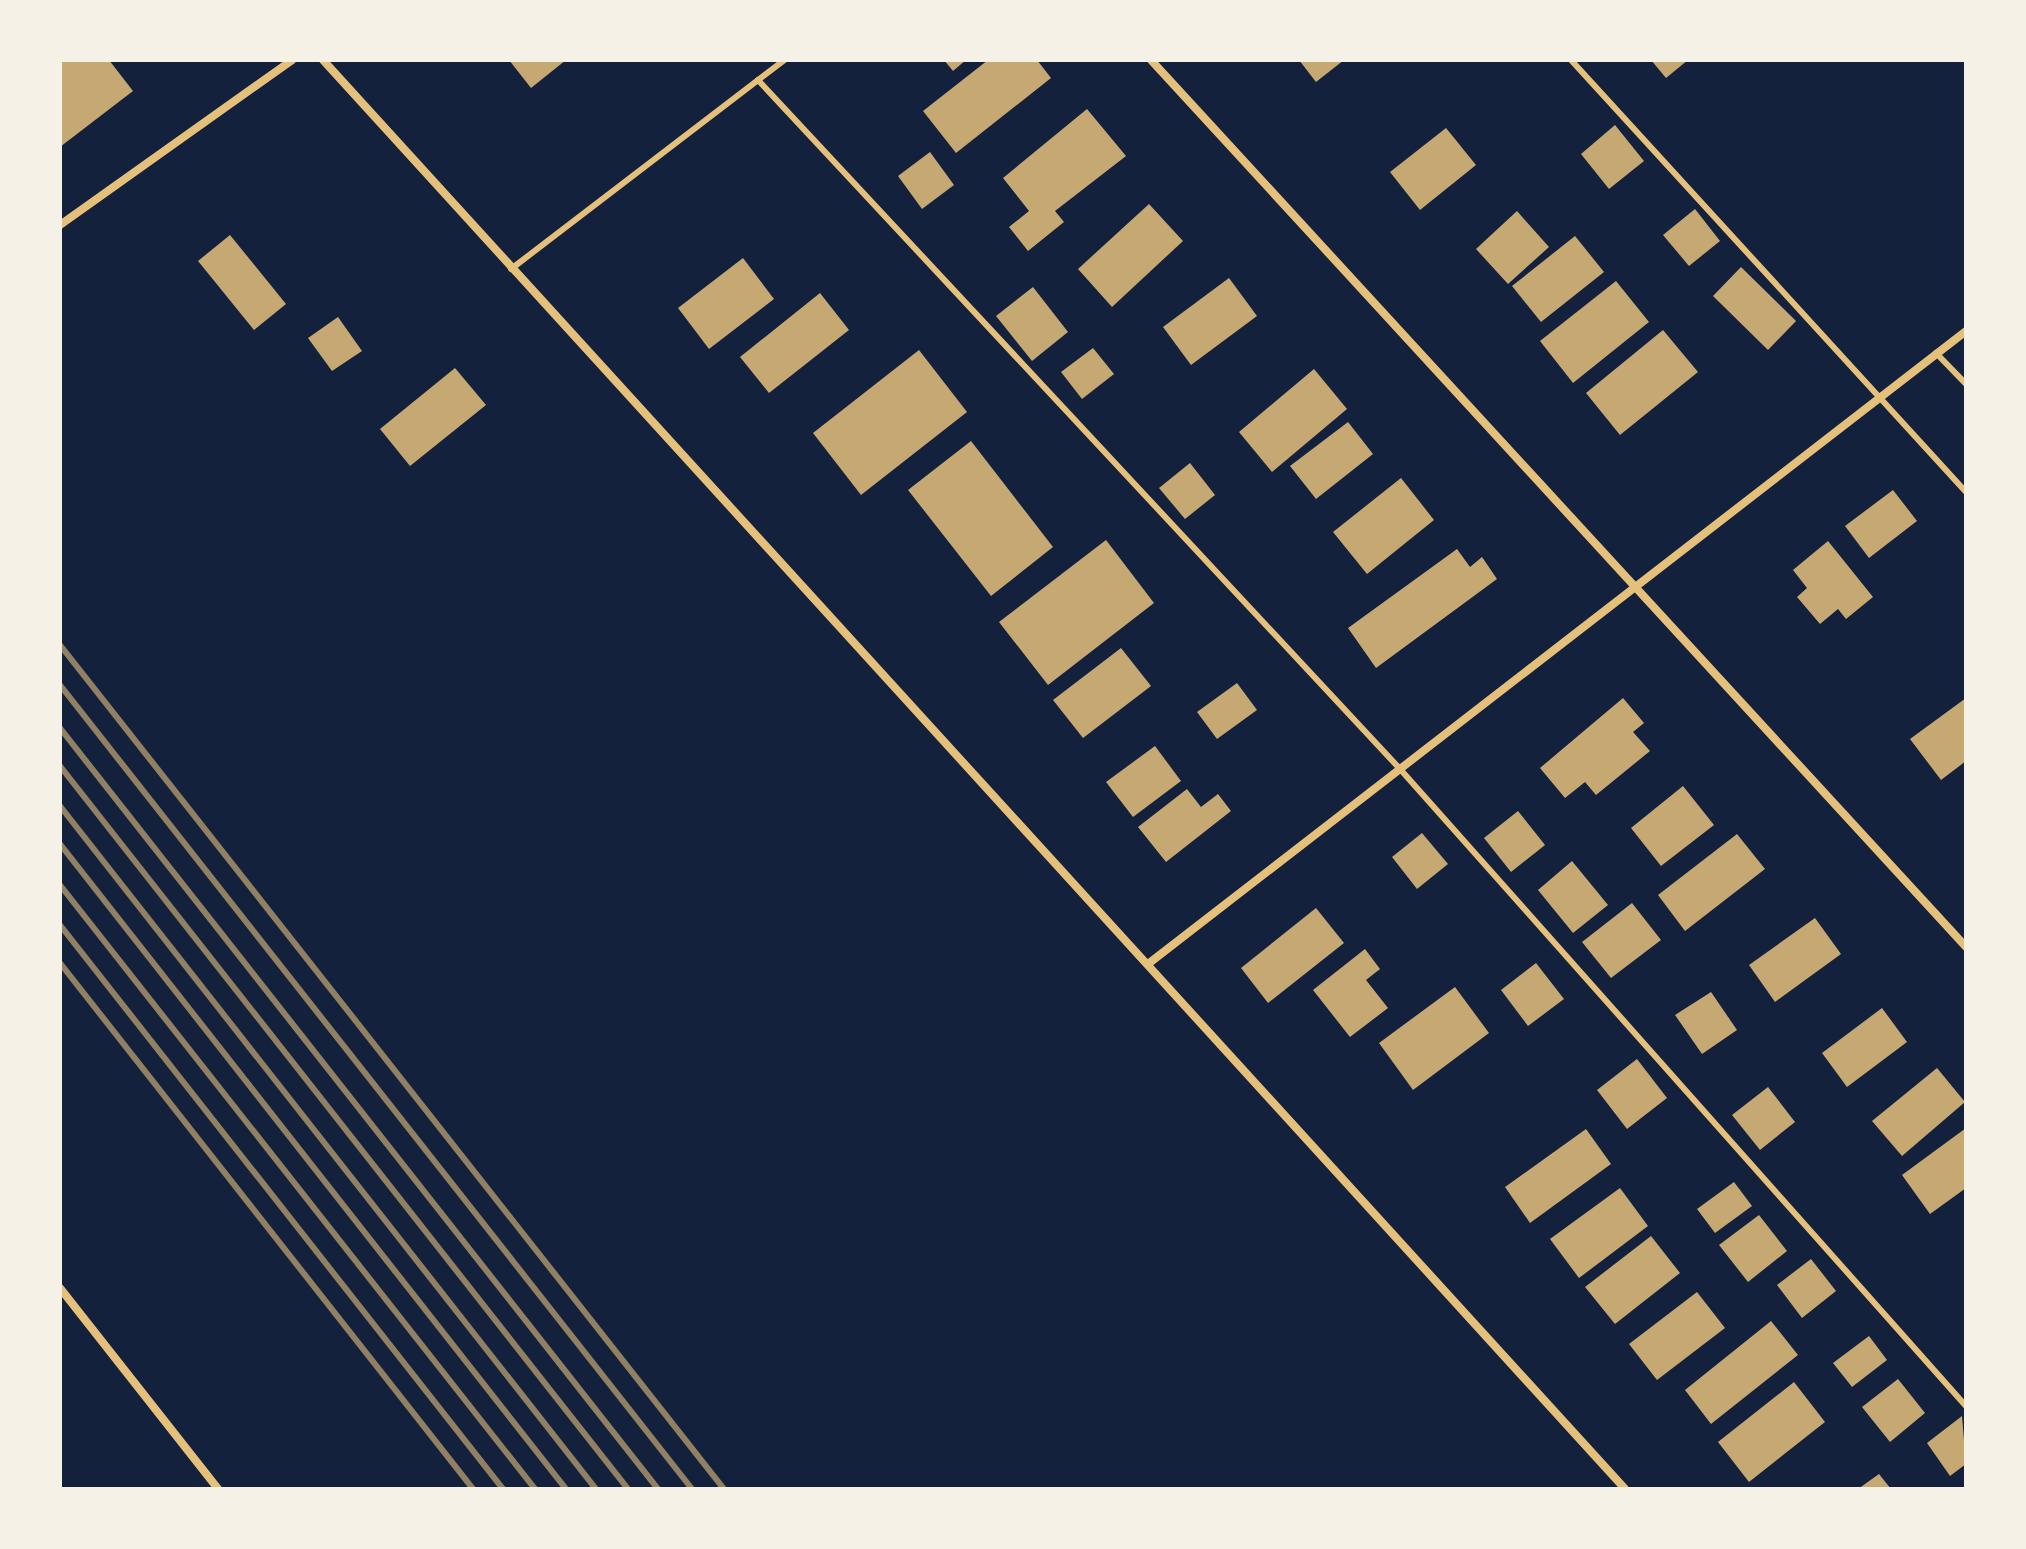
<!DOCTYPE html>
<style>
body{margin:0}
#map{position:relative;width:2026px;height:1549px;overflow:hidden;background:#14213d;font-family:"Playfair Display",serif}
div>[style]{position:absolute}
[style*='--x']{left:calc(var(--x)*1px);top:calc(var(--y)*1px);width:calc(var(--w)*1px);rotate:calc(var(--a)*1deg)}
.building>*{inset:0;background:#c6a872}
.service>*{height:6px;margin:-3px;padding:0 3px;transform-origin:3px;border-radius:3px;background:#e5c07b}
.minor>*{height:8px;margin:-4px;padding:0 4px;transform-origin:4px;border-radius:4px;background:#e5c07b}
.rail>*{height:6px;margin:-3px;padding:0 3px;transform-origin:3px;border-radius:3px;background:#918062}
span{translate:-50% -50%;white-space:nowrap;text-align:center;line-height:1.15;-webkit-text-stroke:6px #f6f1e7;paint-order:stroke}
.frame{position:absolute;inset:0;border:62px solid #f6f1e7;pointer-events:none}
</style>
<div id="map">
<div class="building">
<i style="clip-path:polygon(60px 60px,109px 60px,133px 91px,60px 147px)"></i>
<i style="clip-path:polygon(509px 60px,566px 60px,531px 88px)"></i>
<i style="clip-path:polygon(944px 60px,966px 60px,953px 71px)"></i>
<i style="clip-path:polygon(988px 60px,1037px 60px,1051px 78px,956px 153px,923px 111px)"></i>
<i style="clip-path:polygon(1299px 60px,1344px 60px,1316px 82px)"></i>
<i style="clip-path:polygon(1651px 60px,1688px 60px,1666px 78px)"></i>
<i style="clip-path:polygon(1087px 109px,1126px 156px,1055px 211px,1064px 222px,1028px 251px,1009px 227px,1029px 211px,1003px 178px)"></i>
<i style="clip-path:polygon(1615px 125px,1644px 161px,1609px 189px,1581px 154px)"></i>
<i style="clip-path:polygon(1446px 128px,1476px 165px,1420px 210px,1390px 172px)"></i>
<i style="clip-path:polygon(930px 152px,954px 185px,922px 209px,898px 176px)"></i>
<i style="clip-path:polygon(1149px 204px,1183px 241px,1112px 307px,1078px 269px)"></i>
<i style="clip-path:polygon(1695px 209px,1720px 241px,1689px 266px,1663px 235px)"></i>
<i style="clip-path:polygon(1517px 211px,1549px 247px,1508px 284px,1476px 249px)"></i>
<i style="clip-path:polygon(230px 235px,286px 304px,254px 330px,198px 261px)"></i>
<i style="clip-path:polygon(1575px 236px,1604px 272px,1541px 322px,1512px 286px)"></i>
<i style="clip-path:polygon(743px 258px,774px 299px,709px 349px,678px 308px)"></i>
<i style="clip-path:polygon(1741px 267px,1796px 321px,1768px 350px,1713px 296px)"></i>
<i style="clip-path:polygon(1229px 278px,1257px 316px,1191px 365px,1163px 327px)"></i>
<i style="clip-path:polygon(1616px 281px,1649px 322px,1573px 383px,1540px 341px)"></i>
<i style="clip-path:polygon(1033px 287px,1068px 332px,1032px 361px,996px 316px)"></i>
<i style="clip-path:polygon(820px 293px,849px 330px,769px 393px,740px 357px)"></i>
<i style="clip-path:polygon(338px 317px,362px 351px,332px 371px,308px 338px)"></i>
<i style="clip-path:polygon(1663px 330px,1698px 372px,1620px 435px,1586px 393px)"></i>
<i style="clip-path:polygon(1093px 348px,1114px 374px,1082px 399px,1061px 372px)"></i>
<i style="clip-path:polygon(919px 350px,967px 412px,861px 495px,813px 433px)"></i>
<i style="clip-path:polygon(455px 368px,486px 405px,410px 466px,380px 429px)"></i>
<i style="clip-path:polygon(1314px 369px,1347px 409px,1272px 472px,1239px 432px)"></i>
<i style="clip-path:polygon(1348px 422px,1373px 454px,1316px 499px,1290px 466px)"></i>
<i style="clip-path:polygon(971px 441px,1053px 547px,991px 596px,908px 490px)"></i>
<i style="clip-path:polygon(1190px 463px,1215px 495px,1185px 519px,1159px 488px)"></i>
<i style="clip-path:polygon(1401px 478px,1434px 520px,1367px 574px,1333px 532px)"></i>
<i style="clip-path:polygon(1893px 490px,1917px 521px,1869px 558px,1845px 526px)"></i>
<i style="clip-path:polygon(1106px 540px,1154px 603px,1048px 685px,999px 622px)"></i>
<i style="clip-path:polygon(1828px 541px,1873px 597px,1846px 619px,1838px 609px,1820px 624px,1797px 597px,1807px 588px,1793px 570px)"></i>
<i style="clip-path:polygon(1457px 549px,1470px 567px,1482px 557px,1497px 579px,1376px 668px,1348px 628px)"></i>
<i style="clip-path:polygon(1121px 648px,1151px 686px,1083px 738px,1053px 700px)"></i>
<i style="clip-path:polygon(1237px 683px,1257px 710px,1217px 739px,1197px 712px)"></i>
<i style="clip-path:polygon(1623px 698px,1644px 723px,1633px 732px,1650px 751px,1596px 795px,1585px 782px,1565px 798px,1540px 768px)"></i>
<i style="clip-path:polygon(1966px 698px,1966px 761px,1941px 780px,1910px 739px)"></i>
<i style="clip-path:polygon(1155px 746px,1181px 781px,1133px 817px,1106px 782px)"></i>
<i style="clip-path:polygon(1683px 786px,1714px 825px,1661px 866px,1631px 828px)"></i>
<i style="clip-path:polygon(1187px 789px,1201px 807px,1218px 794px,1231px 811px,1166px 862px,1138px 827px)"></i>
<i style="clip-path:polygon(1518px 811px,1545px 845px,1511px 872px,1484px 838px)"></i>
<i style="clip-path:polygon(1422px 833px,1448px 864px,1417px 889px,1392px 857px)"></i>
<i style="clip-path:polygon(1737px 834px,1765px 869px,1685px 931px,1658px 895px)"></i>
<i style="clip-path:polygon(1572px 861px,1608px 905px,1573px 933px,1538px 890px)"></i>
<i style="clip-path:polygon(1632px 903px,1661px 940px,1611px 978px,1582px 942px)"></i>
<i style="clip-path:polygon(1316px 908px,1344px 943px,1268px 1003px,1241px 968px)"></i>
<i style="clip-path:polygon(1815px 918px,1841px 954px,1775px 1002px,1749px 965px)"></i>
<i style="clip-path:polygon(1365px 949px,1380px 969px,1366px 980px,1388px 1008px,1350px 1037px,1313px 990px)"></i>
<i style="clip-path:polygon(1536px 963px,1564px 999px,1528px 1026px,1501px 990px)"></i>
<i style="clip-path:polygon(1455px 987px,1489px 1033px,1413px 1090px,1379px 1043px)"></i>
<i style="clip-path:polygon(1711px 992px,1737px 1030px,1702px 1054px,1675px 1015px)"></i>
<i style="clip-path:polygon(1882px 1008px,1907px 1042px,1847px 1087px,1822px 1053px)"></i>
<i style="clip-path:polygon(1637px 1059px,1667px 1098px,1627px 1129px,1597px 1090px)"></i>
<i style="clip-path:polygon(1937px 1068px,1965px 1102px,1902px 1156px,1872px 1121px)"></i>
<i style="clip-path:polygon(1768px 1087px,1795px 1122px,1760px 1150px,1732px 1115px)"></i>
<i style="clip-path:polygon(1966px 1128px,1966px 1188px,1930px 1214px,1902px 1175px)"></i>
<i style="clip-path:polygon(1586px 1129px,1611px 1164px,1530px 1223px,1505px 1187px)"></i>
<i style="clip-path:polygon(1734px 1182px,1752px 1206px,1715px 1233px,1697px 1209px)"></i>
<i style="clip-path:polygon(1620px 1188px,1648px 1226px,1579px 1278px,1550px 1239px)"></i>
<i style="clip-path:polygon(1759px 1215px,1787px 1251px,1748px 1282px,1719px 1245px)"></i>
<i style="clip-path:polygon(1651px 1236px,1680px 1273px,1615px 1324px,1585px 1287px)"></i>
<i style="clip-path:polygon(1811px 1259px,1836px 1291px,1802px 1318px,1777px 1285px)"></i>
<i style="clip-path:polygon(1697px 1292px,1725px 1328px,1657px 1380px,1629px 1344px)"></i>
<i style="clip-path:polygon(1771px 1321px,1798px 1355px,1711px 1424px,1685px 1390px)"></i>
<i style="clip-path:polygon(1869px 1336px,1887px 1360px,1852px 1387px,1833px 1363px)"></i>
<i style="clip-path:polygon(1898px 1379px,1925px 1413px,1890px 1442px,1862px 1407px)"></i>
<i style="clip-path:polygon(1794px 1382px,1825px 1422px,1749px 1482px,1718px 1442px)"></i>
<i style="clip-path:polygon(1962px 1416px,1966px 1464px,1950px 1476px,1927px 1443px)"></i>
<i style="clip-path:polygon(1879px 1474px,1891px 1489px,1858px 1489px)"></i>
</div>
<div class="service">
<i style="--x:1571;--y:60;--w:585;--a:47.56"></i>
<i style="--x:758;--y:80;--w:942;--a:47.02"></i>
<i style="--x:1400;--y:769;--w:852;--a:48.38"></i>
<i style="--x:511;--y:269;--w:344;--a:-37.4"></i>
<i style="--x:1936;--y:353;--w:43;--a:45.9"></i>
</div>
<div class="minor">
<i style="--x:323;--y:60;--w:1933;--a:47.66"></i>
<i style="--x:1151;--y:60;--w:1205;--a:47.42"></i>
<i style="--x:60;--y:225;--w:285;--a:-35.4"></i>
<i style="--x:1148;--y:964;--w:1034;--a:-37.73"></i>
<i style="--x:60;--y:1288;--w:256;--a:51.8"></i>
</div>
<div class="rail">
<i style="--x:60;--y:645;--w:1074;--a:51.81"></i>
<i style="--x:60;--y:685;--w:1023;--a:51.83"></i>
<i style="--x:60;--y:728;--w:968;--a:51.84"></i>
<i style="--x:60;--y:766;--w:919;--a:51.85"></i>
<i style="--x:60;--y:806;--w:868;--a:51.88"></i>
<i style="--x:60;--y:844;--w:820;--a:51.89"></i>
<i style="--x:60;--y:885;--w:768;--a:51.82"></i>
<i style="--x:60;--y:925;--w:717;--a:51.85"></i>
<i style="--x:60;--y:963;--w:669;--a:51.86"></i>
</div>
<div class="frame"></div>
</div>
